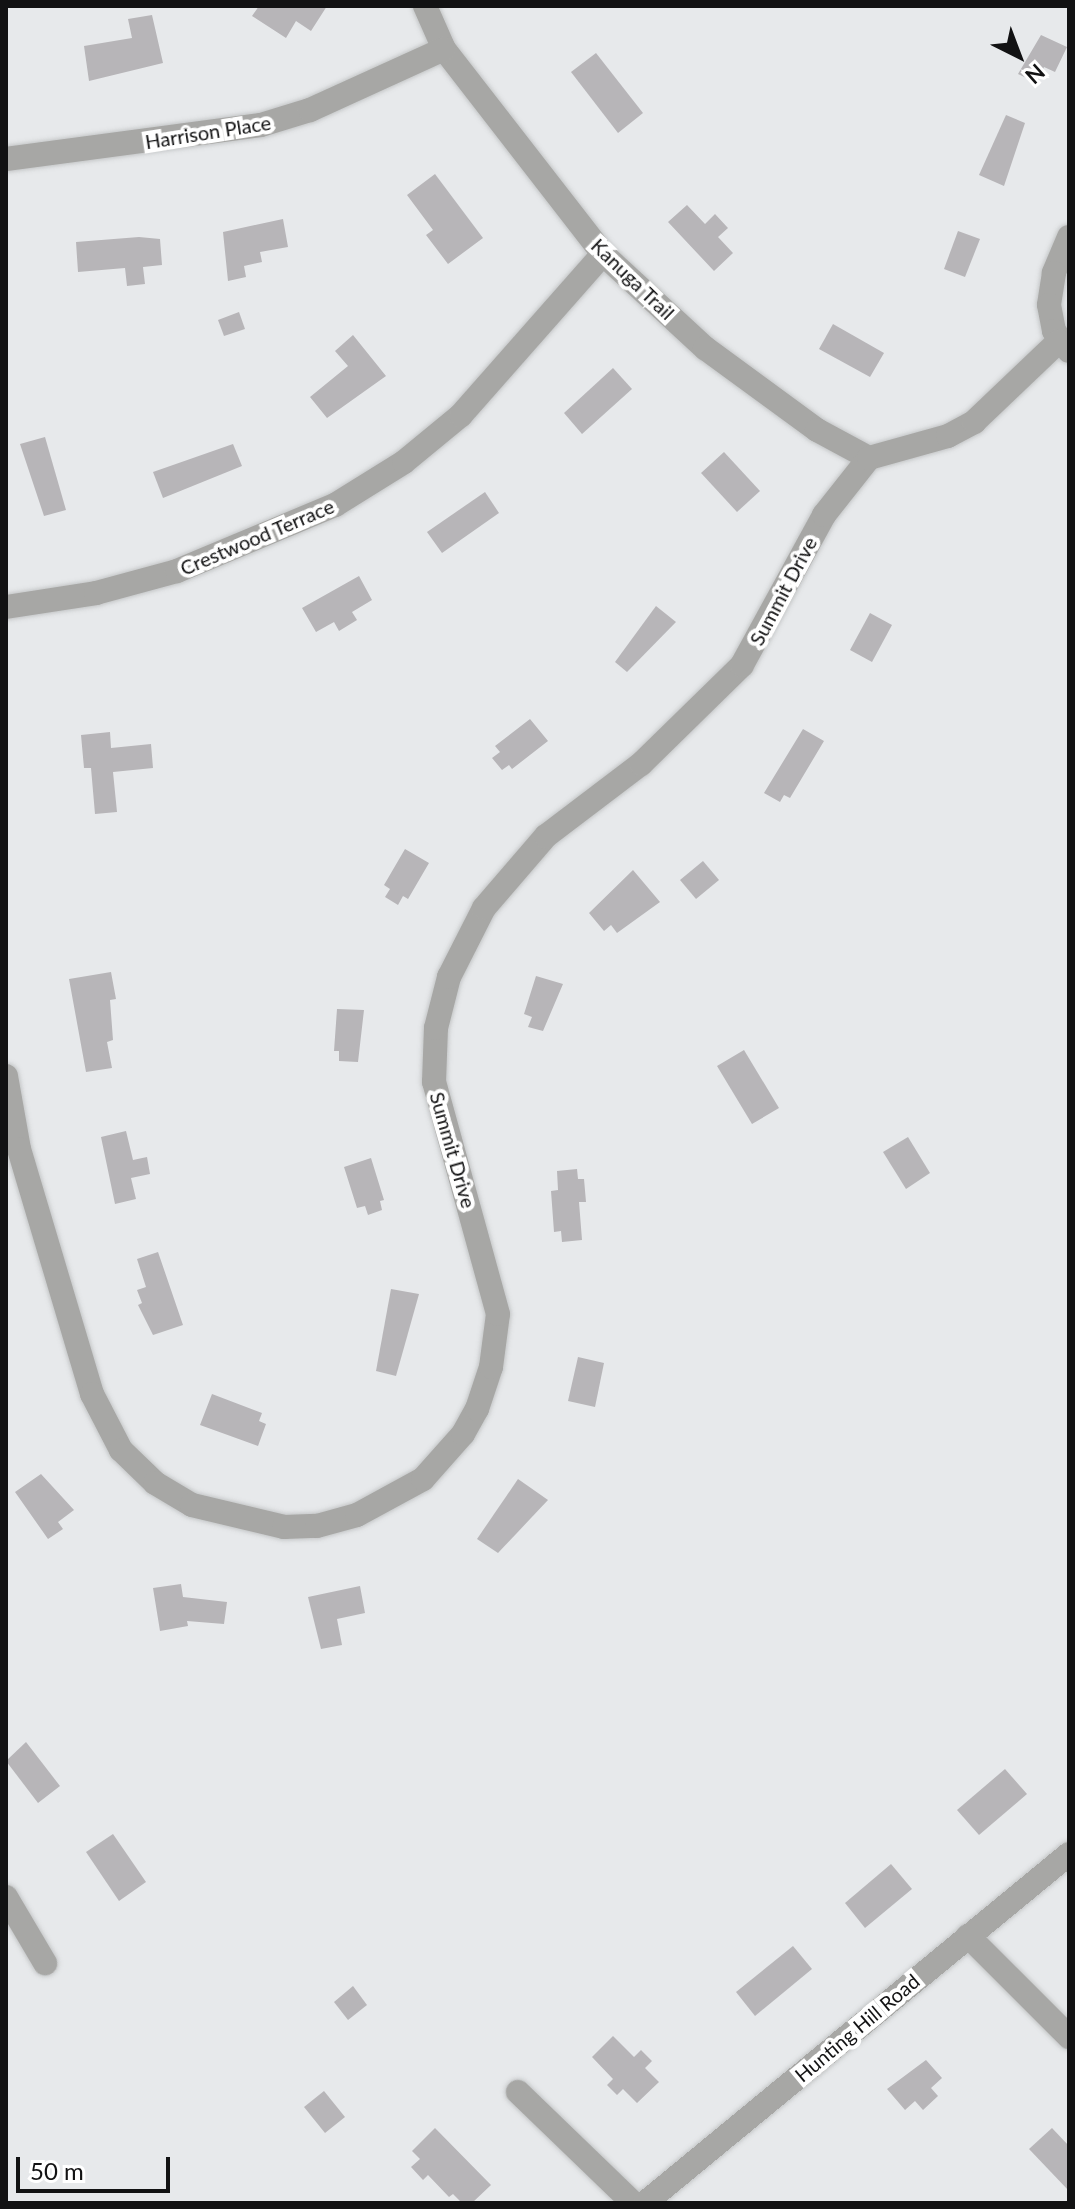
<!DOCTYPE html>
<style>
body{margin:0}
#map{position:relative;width:1075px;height:2209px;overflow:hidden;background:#e7e9eb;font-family:Lato,sans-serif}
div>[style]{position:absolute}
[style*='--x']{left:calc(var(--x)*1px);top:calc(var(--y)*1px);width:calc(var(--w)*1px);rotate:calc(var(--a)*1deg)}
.building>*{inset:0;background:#b7b5b8}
.roads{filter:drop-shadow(0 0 2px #c5c7c8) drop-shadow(0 0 2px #c5c7c8)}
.minor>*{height:24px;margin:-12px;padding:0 12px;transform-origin:12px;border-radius:12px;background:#a7a7a5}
span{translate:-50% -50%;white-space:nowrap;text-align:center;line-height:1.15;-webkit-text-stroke:8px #fff;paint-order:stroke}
.street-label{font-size:20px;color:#121213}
.frame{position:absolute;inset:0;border:8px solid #121213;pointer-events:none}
.north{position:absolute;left:979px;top:16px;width:80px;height:80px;-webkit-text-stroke:6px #fff;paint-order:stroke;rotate:138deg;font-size:22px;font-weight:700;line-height:32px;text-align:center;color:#121213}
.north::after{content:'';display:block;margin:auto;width:28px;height:36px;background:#121213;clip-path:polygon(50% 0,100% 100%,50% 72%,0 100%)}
.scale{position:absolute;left:16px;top:2157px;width:154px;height:36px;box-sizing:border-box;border:4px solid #121213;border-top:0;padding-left:10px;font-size:24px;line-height:28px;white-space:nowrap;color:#121213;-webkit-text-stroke:6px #fff;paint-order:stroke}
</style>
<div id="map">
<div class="building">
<i style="clip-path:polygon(259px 6px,327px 6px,311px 31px,296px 21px,286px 38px,252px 16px)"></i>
<i style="clip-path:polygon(152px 15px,163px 63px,89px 81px,84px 46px,132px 38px,128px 19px)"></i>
<i style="clip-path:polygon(1041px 35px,1067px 47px,1055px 72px,1044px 67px,1037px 83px,1018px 74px)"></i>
<i style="clip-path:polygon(596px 53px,643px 113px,618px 133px,571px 72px)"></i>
<i style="clip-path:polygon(1006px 115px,1025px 123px,1004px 186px,979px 175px)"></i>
<i style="clip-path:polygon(435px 174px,483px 238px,448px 264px,426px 235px,433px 230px,407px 195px)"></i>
<i style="clip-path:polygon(687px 205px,705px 224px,715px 214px,728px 228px,718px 237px,733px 253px,714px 271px,668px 222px)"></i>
<i style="clip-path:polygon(283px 219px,288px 247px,260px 252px,262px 262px,244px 266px,246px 277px,228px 281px,223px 232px)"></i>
<i style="clip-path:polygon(958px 231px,980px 239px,965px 277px,944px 269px)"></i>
<i style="clip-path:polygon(139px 237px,160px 239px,162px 265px,143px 267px,145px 284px,127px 286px,125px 268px,78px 272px,76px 242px)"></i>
<i style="clip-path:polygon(239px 312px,245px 329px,224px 336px,218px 320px)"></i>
<i style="clip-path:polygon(833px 324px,884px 353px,870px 377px,819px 349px)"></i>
<i style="clip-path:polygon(353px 335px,386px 376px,327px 418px,310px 397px,348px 366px,335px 351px)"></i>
<i style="clip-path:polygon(613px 368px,632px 389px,582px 434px,564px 413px)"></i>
<i style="clip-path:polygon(45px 437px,66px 510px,44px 516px,20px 444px)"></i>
<i style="clip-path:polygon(233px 444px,242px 466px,163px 498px,153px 472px)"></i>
<i style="clip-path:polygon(724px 452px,760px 491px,737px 512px,701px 473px)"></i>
<i style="clip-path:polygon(485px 492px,499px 513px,442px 553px,427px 532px)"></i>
<i style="clip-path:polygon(359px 576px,372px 600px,352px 612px,357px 620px,339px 631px,334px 622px,316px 632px,302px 608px)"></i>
<i style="clip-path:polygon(656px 606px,676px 622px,627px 672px,615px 662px)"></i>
<i style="clip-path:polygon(870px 613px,892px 625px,872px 662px,850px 650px)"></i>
<i style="clip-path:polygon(530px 719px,548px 741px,512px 769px,509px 765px,502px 770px,492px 758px,500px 752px,495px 746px)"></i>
<i style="clip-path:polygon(803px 729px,824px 741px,790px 798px,784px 795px,780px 802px,764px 793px)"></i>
<i style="clip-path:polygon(110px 732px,111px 748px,151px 744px,153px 768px,113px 772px,117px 812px,95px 814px,91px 768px,84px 768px,81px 735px)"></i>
<i style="clip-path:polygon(405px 849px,429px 863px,408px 899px,403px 896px,398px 905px,385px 897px,390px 889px,384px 885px)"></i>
<i style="clip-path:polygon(703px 861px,719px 880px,696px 899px,680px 880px)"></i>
<i style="clip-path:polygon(633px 870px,660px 902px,617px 933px,611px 925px,604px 931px,589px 913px)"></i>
<i style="clip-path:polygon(111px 972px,116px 999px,110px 1000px,113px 1040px,107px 1042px,112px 1068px,86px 1072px,69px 979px)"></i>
<i style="clip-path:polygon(536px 976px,563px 984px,543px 1031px,528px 1027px,532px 1017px,524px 1014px)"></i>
<i style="clip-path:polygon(337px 1009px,364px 1010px,358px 1062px,339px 1061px,339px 1051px,334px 1051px)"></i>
<i style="clip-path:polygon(744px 1050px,779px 1108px,752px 1124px,717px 1066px)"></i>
<i style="clip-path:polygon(126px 1131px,133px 1160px,147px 1157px,150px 1174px,131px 1178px,136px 1199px,115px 1204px,101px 1137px)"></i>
<i style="clip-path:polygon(908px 1137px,930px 1173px,906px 1189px,883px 1152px)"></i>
<i style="clip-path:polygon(371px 1158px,384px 1200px,380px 1201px,382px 1210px,368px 1215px,365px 1206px,357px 1208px,344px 1167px)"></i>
<i style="clip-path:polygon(577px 1169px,578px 1179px,584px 1179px,586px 1202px,579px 1202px,582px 1240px,562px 1242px,561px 1231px,554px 1232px,551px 1191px,558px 1190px,557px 1171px)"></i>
<i style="clip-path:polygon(158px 1252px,183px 1325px,153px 1335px,138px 1305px,142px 1303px,137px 1290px,146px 1287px,137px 1259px)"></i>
<i style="clip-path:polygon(391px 1289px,419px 1294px,396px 1376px,376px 1371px)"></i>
<i style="clip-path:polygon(578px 1357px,604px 1363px,595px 1407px,568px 1401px)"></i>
<i style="clip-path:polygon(212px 1394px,262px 1413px,259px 1421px,266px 1424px,258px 1446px,200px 1425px)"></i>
<i style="clip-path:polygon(41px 1474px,74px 1510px,58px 1522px,63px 1529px,48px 1539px,15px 1492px)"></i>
<i style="clip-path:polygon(518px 1479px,548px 1500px,498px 1553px,477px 1539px)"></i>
<i style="clip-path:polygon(181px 1584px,183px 1597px,227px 1602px,224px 1624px,187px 1621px,188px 1626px,160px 1631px,153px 1588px)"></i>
<i style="clip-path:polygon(360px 1586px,365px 1613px,337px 1619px,342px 1645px,321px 1649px,308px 1597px)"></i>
<i style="clip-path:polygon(26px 1742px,60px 1786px,38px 1803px,6px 1761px)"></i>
<i style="clip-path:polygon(1005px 1769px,1027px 1794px,979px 1835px,957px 1810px)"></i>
<i style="clip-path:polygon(113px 1834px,146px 1882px,119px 1901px,86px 1852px)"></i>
<i style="clip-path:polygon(891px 1864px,912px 1889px,865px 1928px,845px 1903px)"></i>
<i style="clip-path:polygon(793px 1946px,812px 1969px,755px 2016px,736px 1992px)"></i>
<i style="clip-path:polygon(353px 1986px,367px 2005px,348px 2020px,334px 2002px)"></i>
<i style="clip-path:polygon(613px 2036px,634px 2057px,641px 2050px,652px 2061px,645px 2068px,659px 2082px,637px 2103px,623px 2089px,617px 2095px,607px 2085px,613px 2079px,592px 2057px)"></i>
<i style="clip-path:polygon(926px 2060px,942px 2078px,931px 2088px,938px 2096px,923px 2110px,915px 2101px,905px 2110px,887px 2089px)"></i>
<i style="clip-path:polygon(324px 2091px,345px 2117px,325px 2133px,304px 2107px)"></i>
<i style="clip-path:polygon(435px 2128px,491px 2185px,472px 2203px,462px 2203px,453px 2194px,449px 2197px,428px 2175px,423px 2180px,411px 2167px,420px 2159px,412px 2151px)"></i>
<i style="clip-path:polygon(1052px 2128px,1069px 2146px,1069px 2191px,1029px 2149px)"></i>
</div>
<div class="roads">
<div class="minor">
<i style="--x:425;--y:6;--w:47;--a:66.2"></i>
<i style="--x:444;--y:49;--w:259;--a:52.2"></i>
<i style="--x:603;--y:254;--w:139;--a:42.7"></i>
<i style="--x:705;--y:348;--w:139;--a:36.2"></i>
<i style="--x:817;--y:430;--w:59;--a:28.3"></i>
<i style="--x:6;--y:159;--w:257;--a:-7.6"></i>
<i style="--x:261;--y:125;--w:51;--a:-17"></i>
<i style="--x:310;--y:110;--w:147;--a:-24.5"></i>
<i style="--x:1069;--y:237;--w:39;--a:113"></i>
<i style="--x:1054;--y:273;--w:32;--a:99"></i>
<i style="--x:1049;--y:305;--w:26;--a:79"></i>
<i style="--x:1054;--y:331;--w:25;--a:53"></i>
<i style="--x:6;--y:607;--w:91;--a:-8.8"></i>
<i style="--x:96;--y:593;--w:84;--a:-15.2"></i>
<i style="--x:177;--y:571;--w:171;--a:-22.7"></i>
<i style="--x:335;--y:505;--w:81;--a:-31.9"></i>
<i style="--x:404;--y:462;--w:74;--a:-39.5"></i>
<i style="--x:461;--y:415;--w:215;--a:-48.6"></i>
<i style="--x:6;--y:1076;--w:74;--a:79.9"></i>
<i style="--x:19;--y:1149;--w:256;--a:73.4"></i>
<i style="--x:92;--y:1394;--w:63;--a:62.6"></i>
<i style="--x:121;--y:1450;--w:47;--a:44.1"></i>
<i style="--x:155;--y:1483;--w:43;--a:30.7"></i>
<i style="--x:192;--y:1505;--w:95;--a:13.4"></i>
<i style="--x:284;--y:1527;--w:33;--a:-2"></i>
<i style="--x:317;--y:1526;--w:41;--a:-15.4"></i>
<i style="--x:357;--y:1515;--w:75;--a:-28.6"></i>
<i style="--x:423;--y:1479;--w:60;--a:-48.4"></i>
<i style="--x:463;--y:1434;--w:29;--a:-61"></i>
<i style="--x:477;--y:1409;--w:44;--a:-71.6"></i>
<i style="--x:491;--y:1367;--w:53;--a:-82.5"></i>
<i style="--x:498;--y:1314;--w:241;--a:-105.4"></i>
<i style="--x:434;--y:1082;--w:54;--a:-87.9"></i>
<i style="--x:436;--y:1028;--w:53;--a:-75.7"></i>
<i style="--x:449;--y:977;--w:77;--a:-63.1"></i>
<i style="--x:484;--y:908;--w:95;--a:-49.3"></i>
<i style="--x:546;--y:836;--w:119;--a:-37.2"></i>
<i style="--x:641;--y:764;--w:141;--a:-44.4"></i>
<i style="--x:742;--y:665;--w:171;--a:-61.3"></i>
<i style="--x:824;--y:515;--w:73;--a:-51.7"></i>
<i style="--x:869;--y:458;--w:82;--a:-15.6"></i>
<i style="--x:948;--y:436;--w:30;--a:-28"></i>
<i style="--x:974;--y:422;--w:117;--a:-43.6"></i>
<i style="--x:6;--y:1897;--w:77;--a:59.4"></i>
<i style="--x:968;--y:1936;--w:143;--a:45"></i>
<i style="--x:518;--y:2092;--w:160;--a:44"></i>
<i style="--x:645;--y:2203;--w:549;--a:-39.46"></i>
</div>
</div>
<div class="street-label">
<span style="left:208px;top:132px;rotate:-9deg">Harrison Place</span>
<span style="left:633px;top:279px;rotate:44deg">Kanuga Trail</span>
<span style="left:257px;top:537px;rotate:-23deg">Crestwood Terrace</span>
<span style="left:783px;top:591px;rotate:-62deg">Summit Drive</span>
<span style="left:453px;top:1150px;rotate:74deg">Summit Drive</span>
<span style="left:857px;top:2028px;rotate:-40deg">Hunting Hill Road</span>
</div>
<div class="frame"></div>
<div class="north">N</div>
<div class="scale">50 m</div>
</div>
